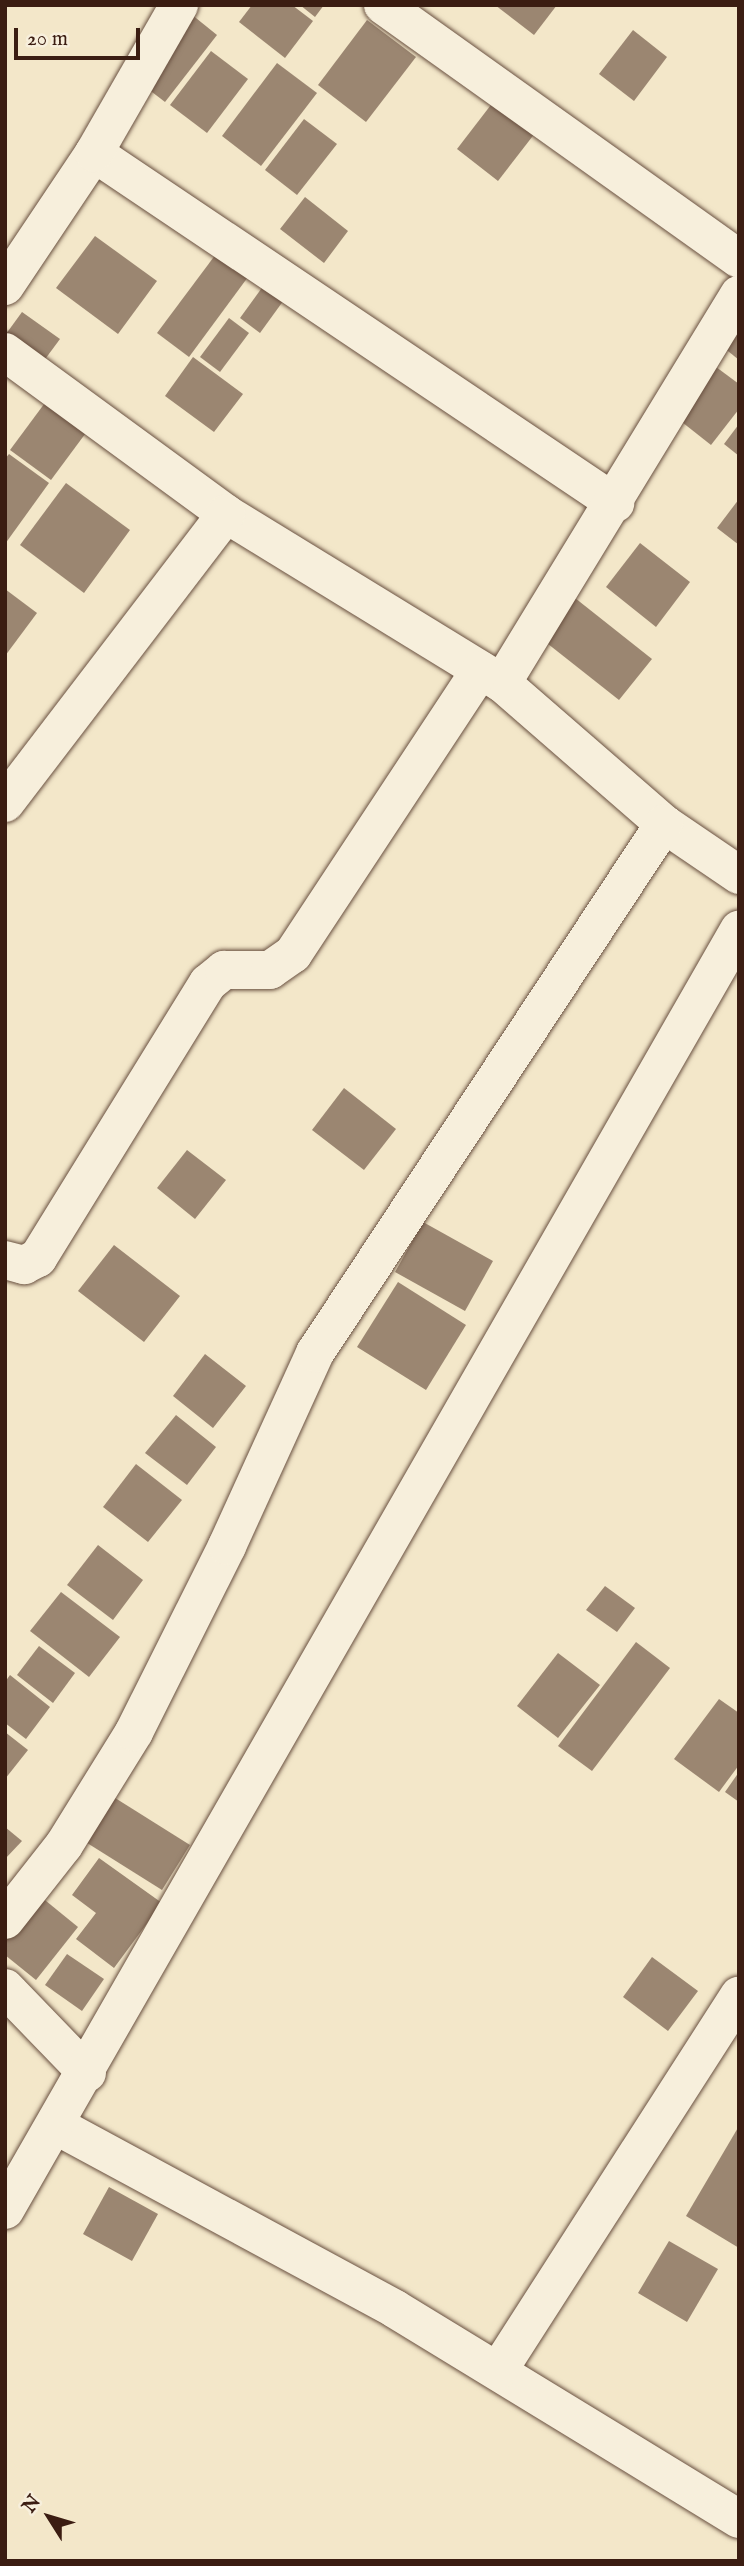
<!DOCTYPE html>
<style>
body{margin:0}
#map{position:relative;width:744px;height:2566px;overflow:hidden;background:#f3e7c9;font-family:"IM FELL English",serif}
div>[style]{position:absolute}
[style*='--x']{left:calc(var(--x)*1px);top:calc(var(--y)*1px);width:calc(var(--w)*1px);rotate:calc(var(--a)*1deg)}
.building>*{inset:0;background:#9b8671}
.roads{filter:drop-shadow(0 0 2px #695040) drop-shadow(0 0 2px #695040)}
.minor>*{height:38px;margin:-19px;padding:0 19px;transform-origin:19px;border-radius:19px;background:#f7efdc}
span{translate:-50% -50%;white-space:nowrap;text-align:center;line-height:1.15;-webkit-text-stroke:6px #f7efdc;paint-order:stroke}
.frame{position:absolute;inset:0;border:7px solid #3b1d12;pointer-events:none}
.north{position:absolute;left:14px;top:2482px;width:70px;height:70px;-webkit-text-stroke:5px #f7efdc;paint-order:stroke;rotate:307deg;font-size:19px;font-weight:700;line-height:28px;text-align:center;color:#3b1d12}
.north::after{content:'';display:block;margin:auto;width:24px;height:32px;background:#3b1d12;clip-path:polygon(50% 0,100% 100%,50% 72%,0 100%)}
.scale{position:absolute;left:14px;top:28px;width:126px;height:32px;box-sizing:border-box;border:4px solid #3b1d12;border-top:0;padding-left:9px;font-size:21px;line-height:24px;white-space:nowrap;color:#3b1d12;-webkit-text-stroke:5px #f7efdc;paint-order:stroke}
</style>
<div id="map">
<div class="building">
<i style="clip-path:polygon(252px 5px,292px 5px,313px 21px,285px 58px,239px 22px)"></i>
<i style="clip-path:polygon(300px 5px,324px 5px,315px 17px)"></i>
<i style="clip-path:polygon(495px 5px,557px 5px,534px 35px)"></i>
<i style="clip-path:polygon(191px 14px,217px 35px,165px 102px,139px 82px)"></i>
<i style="clip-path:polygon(367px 20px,416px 57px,366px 122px,318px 85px)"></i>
<i style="clip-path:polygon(633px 30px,667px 57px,634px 101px,599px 74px)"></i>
<i style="clip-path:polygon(211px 51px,248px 79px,207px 133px,170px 105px)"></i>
<i style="clip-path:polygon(277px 63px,317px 93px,261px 166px,222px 136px)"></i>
<i style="clip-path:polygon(497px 97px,539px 128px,498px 181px,457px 149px)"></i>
<i style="clip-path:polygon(304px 119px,337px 144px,297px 195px,265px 170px)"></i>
<i style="clip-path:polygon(305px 197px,348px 231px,324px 263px,280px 229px)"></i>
<i style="clip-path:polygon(95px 236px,157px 281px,118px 334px,56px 288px)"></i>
<i style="clip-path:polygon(216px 254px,248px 277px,189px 357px,157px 333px)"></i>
<i style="clip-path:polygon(269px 278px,289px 293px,260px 333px,240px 318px)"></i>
<i style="clip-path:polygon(22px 312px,60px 339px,43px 362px,6px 334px)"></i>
<i style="clip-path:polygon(229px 318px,249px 333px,220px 372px,200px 357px)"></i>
<i style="clip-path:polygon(739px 328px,739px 360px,723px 347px)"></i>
<i style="clip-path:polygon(193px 357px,243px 394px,214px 432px,165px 396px)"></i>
<i style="clip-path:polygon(712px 364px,739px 384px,739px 409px,711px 445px,673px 415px)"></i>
<i style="clip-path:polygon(53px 392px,94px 422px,51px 480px,10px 450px)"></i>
<i style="clip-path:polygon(739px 424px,739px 456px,724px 444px)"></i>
<i style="clip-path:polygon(9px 454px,49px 483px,5px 544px,5px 459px)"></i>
<i style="clip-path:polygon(66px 483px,130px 530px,84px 593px,20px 545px)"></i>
<i style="clip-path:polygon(739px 499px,739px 545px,717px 528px)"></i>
<i style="clip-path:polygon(640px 543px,690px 582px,656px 627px,606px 587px)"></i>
<i style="clip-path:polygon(5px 589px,37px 613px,5px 656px)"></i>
<i style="clip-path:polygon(575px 598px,652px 659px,619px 700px,543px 640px)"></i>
<i style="clip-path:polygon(344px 1088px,396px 1129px,364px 1170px,312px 1130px)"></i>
<i style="clip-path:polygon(187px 1150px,226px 1180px,195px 1219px,157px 1188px)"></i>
<i style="clip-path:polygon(423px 1222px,493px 1261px,465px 1311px,395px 1272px)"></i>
<i style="clip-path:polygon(114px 1245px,180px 1296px,144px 1342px,78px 1291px)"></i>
<i style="clip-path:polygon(398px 1282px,466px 1325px,426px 1390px,357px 1347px)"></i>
<i style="clip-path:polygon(205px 1354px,246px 1386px,213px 1428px,173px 1396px)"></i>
<i style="clip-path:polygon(176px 1415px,216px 1447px,187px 1485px,145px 1453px)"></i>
<i style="clip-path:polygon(136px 1464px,182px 1500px,148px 1542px,103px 1507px)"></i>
<i style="clip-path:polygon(98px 1545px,143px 1580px,113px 1620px,67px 1585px)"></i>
<i style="clip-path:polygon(605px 1586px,635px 1608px,617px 1632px,586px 1610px)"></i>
<i style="clip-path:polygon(61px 1592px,120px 1637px,89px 1677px,30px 1631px)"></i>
<i style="clip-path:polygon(636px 1642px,670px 1668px,592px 1771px,558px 1746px)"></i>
<i style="clip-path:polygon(39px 1646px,75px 1673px,53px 1703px,17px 1675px)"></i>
<i style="clip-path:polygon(558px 1653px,600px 1685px,558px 1738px,517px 1706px)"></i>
<i style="clip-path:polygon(10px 1675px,50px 1707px,26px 1739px,5px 1723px,5px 1682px)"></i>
<i style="clip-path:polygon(719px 1699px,739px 1713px,739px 1765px,719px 1792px,674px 1759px)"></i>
<i style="clip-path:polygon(5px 1732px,28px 1750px,5px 1779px)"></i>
<i style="clip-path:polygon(739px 1772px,739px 1802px,725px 1792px)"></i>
<i style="clip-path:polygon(104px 1791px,190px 1845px,162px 1890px,76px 1836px)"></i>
<i style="clip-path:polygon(5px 1827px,22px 1841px,5px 1859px)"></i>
<i style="clip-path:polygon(99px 1858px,162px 1903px,114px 1968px,76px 1939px,96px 1913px,72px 1895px)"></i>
<i style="clip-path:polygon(35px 1892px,78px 1927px,36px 1980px,5px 1955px,5px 1929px)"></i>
<i style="clip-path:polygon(67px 1954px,104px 1979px,82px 2011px,45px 1985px)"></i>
<i style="clip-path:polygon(652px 1957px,698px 1991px,668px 2031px,623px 1997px)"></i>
<i style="clip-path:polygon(739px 2126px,739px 2248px,686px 2216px)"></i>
<i style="clip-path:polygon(109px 2187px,158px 2214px,132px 2261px,83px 2234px)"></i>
<i style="clip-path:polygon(669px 2241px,718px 2269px,687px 2322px,638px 2293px)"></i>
</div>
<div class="roads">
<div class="minor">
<i style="--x:383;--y:5;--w:437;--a:35.5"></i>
<i style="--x:94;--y:153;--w:628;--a:33.89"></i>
<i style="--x:5;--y:286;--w:160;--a:-56.2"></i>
<i style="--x:94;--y:153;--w:171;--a:-60.1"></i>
<i style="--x:5;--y:352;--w:274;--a:36.2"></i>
<i style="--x:226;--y:514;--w:324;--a:31.5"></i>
<i style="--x:502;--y:683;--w:215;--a:41"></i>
<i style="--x:664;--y:824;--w:91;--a:34.2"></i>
<i style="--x:502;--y:683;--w:455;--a:-58.6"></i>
<i style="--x:5;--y:803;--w:364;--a:-52.6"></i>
<i style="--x:5;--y:1260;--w:20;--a:15"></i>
<i style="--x:24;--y:1265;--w:16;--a:-27"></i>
<i style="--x:38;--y:1258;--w:323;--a:-58.3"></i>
<i style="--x:208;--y:983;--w:21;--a:-39"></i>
<i style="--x:224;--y:970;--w:46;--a:0"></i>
<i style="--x:270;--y:970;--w:28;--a:-35"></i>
<i style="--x:293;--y:954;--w:340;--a:-56.6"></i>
<i style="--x:5;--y:1920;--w:95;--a:-51.8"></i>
<i style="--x:64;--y:1845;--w:133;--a:-58.2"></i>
<i style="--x:134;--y:1732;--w:208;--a:-63.4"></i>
<i style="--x:227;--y:1546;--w:212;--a:-65.5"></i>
<i style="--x:315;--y:1353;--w:634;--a:-56.59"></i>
<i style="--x:5;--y:1988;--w:118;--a:46"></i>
<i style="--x:57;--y:2126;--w:384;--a:28.4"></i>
<i style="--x:395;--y:2309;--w:403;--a:31.4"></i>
<i style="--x:5;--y:2210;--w:1476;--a:-60.17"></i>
<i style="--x:498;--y:2371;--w:446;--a:-57.3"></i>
</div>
</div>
<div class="frame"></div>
<div class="north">N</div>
<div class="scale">20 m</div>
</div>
